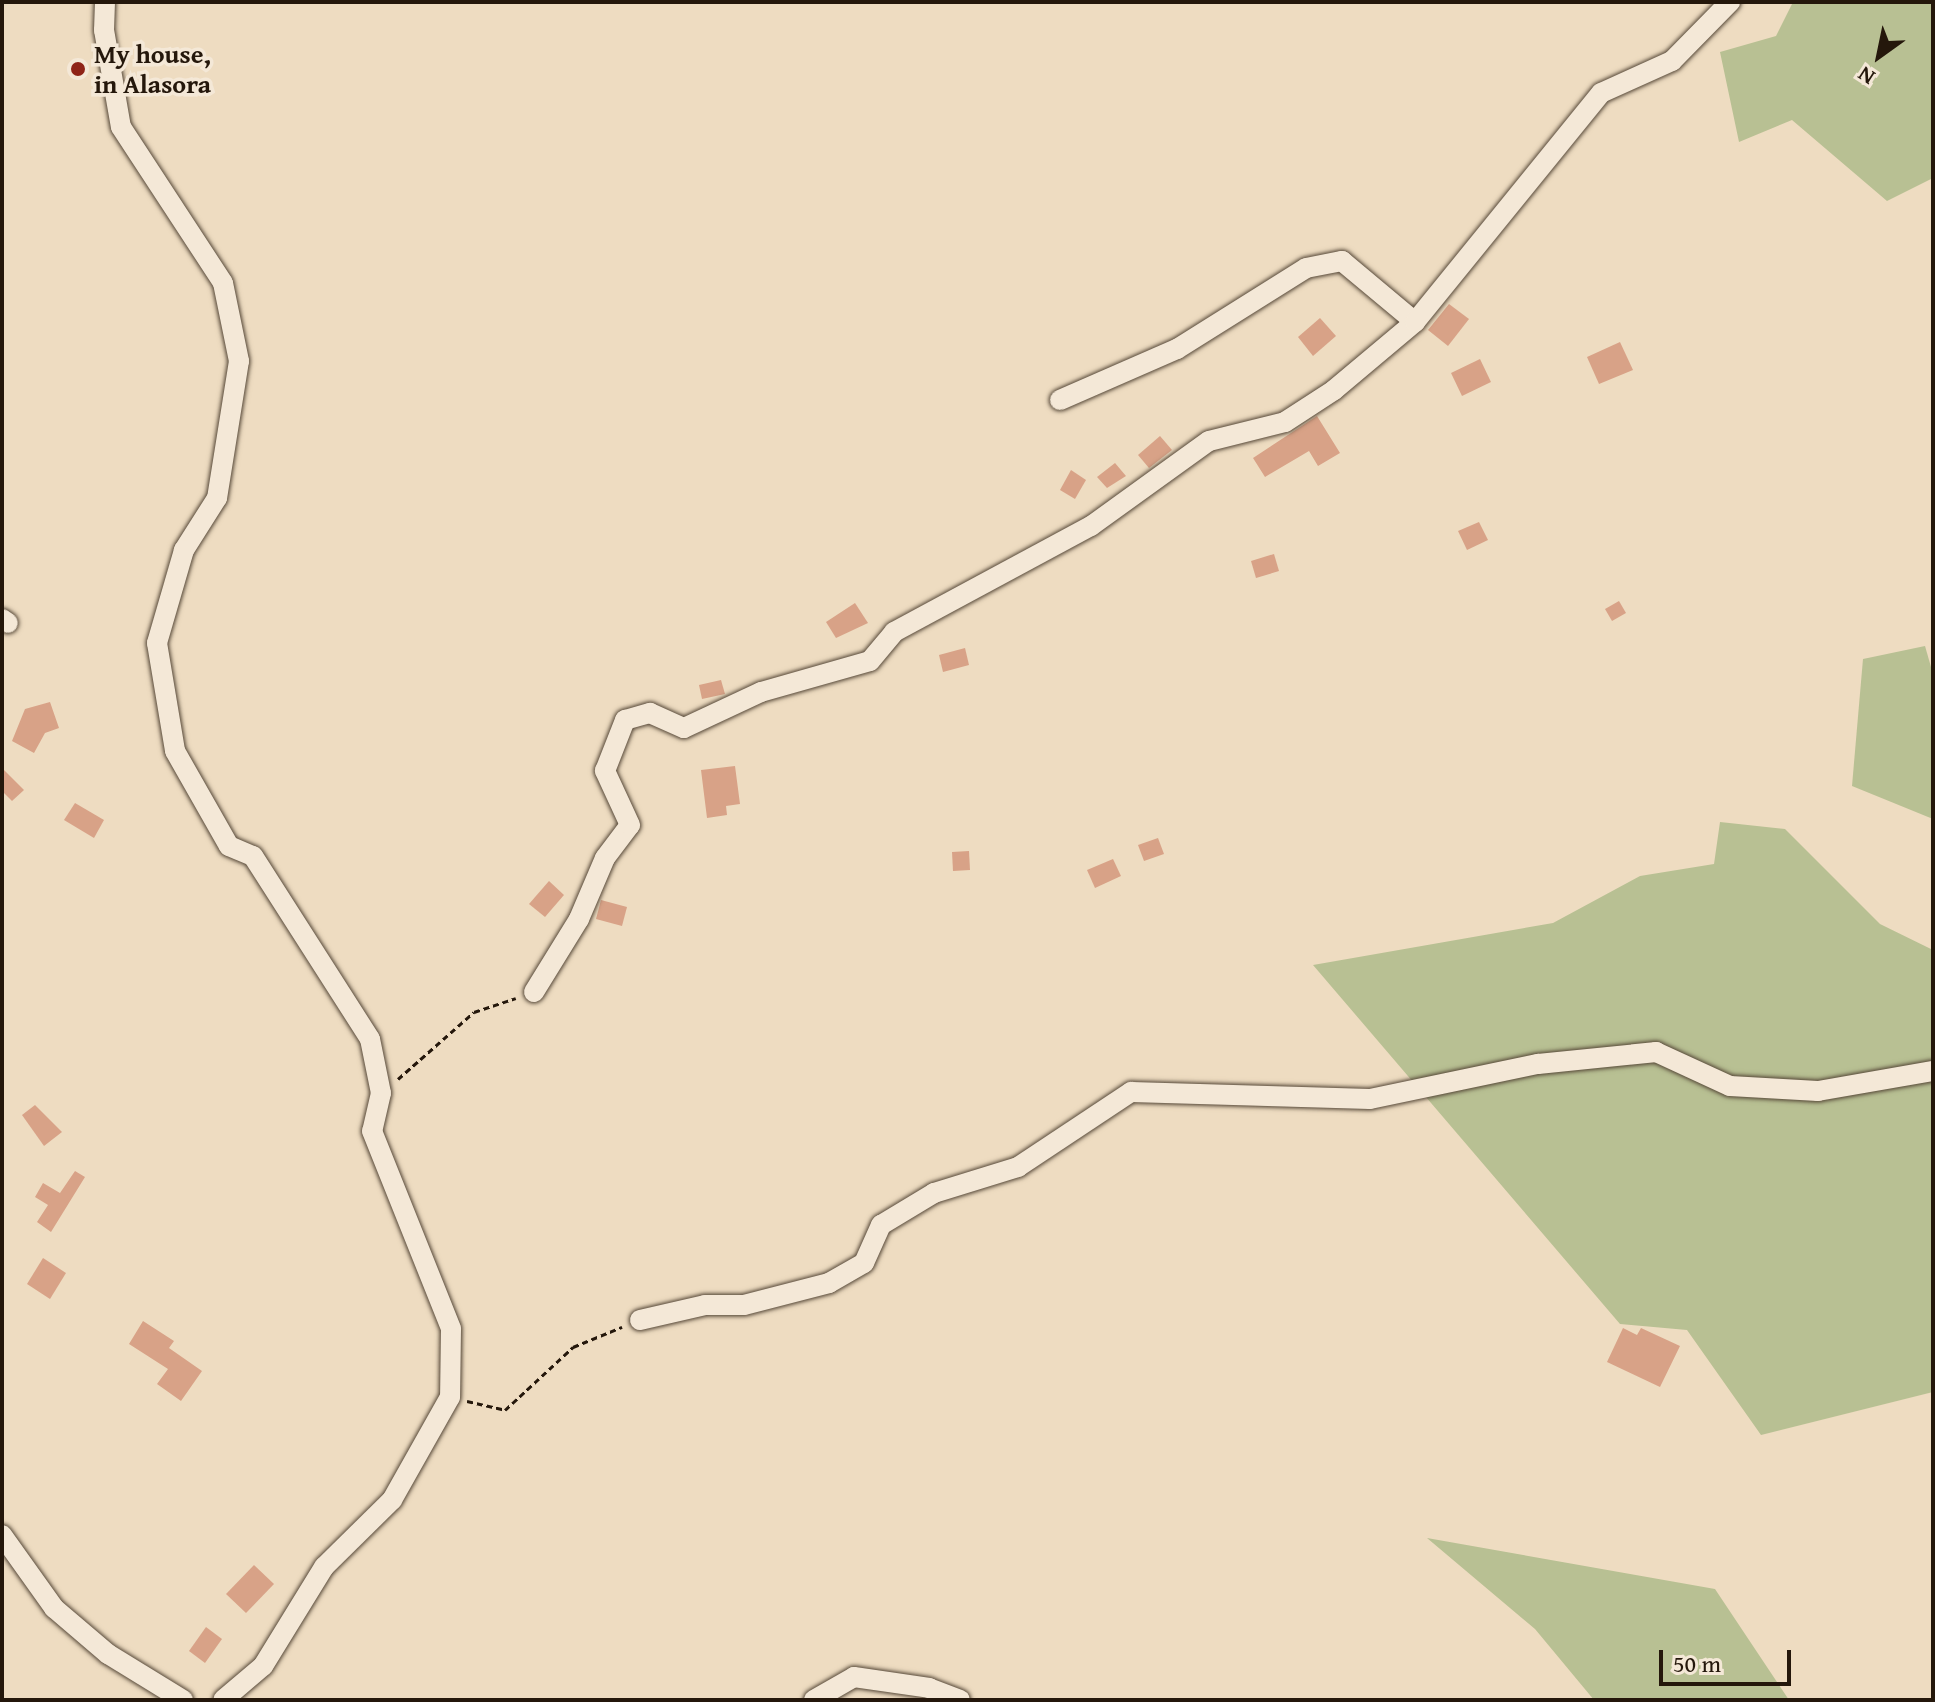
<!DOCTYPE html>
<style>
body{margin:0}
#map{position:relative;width:1935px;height:1702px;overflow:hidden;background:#eedcc1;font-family:"Gentium Book Plus",serif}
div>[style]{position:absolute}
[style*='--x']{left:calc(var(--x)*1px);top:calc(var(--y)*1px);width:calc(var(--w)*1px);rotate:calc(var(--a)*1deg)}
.green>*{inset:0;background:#b8c093}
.building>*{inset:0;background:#d8a287}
.path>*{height:3px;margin-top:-1.5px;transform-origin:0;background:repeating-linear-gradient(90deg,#24170b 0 6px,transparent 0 10px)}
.roads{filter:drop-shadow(0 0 2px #564838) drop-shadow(0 0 2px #564838)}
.street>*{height:20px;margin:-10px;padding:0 10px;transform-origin:10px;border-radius:10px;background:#f4e8d7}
.dots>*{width:22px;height:22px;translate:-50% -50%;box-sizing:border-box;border:4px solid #f4e8d7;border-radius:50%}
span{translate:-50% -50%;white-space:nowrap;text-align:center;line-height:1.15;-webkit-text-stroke:7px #f4e8d7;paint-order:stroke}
.poi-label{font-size:26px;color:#24170b;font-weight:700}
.left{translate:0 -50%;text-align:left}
.frame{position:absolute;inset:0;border:4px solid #24170b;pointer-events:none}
.north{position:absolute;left:1839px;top:16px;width:80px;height:80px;-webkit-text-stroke:6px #f4e8d7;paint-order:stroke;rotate:213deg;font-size:22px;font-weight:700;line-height:32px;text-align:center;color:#24170b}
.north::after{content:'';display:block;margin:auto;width:28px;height:36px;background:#24170b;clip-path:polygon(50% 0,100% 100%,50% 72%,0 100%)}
.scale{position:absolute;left:1659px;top:1650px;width:132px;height:36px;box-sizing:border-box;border:4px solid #24170b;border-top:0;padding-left:10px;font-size:24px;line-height:28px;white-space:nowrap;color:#24170b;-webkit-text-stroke:6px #f4e8d7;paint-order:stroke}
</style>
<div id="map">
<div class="green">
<i style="clip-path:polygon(1793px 2px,1933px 2px,1933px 178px,1887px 201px,1792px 120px,1739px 142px,1720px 52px,1776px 36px)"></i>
<i style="clip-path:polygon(1925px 646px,1933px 674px,1933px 819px,1852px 786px,1863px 659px)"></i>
<i style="clip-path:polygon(1720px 822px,1785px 829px,1880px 924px,1933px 950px,1933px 1392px,1761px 1435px,1687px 1330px,1620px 1324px,1313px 965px,1553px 923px,1640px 876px,1714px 864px)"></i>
<i style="clip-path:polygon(1427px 1538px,1715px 1589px,1789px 1700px,1594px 1700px,1535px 1629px)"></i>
</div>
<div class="building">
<i style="clip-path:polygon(1449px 304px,1469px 319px,1448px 346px,1428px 330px)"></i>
<i style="clip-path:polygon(1320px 318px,1336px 336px,1313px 356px,1298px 337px)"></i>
<i style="clip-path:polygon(1620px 342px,1633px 370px,1599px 384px,1587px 357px)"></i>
<i style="clip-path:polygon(1480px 359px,1491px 382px,1462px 396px,1451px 373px)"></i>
<i style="clip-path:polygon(1317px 416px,1340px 453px,1318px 466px,1309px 451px,1265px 477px,1253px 458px)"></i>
<i style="clip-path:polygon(1160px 436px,1172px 450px,1149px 468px,1138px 455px)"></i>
<i style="clip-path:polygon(1115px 463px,1126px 476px,1107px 488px,1097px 477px)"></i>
<i style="clip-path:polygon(1071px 470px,1086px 480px,1075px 499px,1060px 490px)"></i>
<i style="clip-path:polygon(1479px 522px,1488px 540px,1467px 550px,1458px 531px)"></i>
<i style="clip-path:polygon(1274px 554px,1279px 571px,1256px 578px,1251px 561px)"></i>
<i style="clip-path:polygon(1619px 601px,1626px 613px,1612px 621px,1605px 609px)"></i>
<i style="clip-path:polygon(855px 603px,868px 623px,836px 638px,826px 622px)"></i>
<i style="clip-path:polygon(965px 648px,969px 665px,943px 672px,939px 655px)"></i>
<i style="clip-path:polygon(721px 680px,725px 694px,702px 699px,699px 685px)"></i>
<i style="clip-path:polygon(50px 702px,59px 728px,45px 733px,34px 753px,12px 741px,25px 709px)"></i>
<i style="clip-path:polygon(735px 766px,740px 804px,726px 806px,727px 815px,707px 818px,701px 770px)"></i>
<i style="clip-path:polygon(2px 768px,24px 790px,12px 801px,2px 791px)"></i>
<i style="clip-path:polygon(75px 803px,104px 820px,94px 838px,64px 820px)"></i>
<i style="clip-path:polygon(1158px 838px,1164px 854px,1144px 861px,1138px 845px)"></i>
<i style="clip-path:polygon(969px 851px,970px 870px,953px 871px,952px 852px)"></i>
<i style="clip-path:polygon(1113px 859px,1121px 876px,1095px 888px,1087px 870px)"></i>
<i style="clip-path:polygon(549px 881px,564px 895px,545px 917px,529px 904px)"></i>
<i style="clip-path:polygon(601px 900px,627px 907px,622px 926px,596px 919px)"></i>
<i style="clip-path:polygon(35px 1105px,62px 1132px,44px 1146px,22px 1115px)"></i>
<i style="clip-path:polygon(75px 1171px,85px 1177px,51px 1232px,37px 1222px,48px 1205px,35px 1197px,43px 1183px,60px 1193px)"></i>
<i style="clip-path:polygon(43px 1258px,66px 1273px,50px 1299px,27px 1284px)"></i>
<i style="clip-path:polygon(143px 1321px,174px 1341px,169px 1348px,202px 1371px,181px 1401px,157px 1384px,168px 1369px,129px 1344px)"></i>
<i style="clip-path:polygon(1623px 1328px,1637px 1335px,1641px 1328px,1680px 1346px,1660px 1387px,1607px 1362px)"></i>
<i style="clip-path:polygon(254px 1565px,274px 1584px,246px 1613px,226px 1594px)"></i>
<i style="clip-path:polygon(206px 1627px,222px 1639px,205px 1663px,189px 1651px)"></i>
</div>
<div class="path">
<i style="--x:398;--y:1079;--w:101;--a:-41.4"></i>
<i style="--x:474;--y:1012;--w:44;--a:-18.4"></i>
<i style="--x:467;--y:1401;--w:39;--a:13"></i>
<i style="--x:505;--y:1410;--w:93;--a:-42.8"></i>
<i style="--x:573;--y:1347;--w:53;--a:-22.2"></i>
</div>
<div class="roads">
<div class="street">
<i style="--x:105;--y:2;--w:28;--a:92"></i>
<i style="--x:104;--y:30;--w:98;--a:80.1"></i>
<i style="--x:121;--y:127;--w:186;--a:56.8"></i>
<i style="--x:223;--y:283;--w:80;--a:78.4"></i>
<i style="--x:239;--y:361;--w:139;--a:99.1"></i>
<i style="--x:217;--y:498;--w:62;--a:122.4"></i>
<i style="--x:184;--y:550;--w:97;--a:106.2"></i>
<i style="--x:157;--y:643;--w:109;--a:80.5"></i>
<i style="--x:175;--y:751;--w:109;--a:60.4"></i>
<i style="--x:229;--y:846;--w:26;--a:23"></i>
<i style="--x:253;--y:856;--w:217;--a:57.4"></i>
<i style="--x:370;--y:1039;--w:55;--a:78.5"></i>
<i style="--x:381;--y:1093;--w:39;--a:103"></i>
<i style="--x:372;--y:1131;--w:213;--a:68.2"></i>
<i style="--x:451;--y:1329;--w:68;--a:90.8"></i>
<i style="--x:450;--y:1397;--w:118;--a:119.4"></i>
<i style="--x:392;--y:1500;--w:95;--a:135.4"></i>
<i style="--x:324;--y:1567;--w:116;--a:121.6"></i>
<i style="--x:263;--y:1666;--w:52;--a:139.6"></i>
<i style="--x:1060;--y:400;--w:128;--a:-23.6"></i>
<i style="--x:1177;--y:349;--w:152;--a:-32.1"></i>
<i style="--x:1306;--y:268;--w:37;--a:-11"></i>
<i style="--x:1342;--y:261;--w:95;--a:39.9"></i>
<i style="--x:2;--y:619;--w:7;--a:34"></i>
<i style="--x:534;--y:992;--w:86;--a:-58.3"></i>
<i style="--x:579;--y:919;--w:66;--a:-66.9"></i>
<i style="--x:605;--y:858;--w:41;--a:-52.9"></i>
<i style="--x:630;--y:825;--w:60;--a:-114.8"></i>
<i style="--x:605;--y:771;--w:55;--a:-68.6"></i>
<i style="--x:625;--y:720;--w:26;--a:-16"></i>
<i style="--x:650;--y:713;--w:37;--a:24"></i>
<i style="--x:684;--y:728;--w:85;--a:-25.1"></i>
<i style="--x:761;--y:692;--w:113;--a:-15.9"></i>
<i style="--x:870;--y:661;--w:38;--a:-50"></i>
<i style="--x:894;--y:632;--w:224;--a:-28.3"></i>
<i style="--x:1091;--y:526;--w:145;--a:-35.8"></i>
<i style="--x:1209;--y:441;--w:78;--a:-14"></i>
<i style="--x:1285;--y:422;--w:59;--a:-33.1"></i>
<i style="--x:1334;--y:390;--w:106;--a:-40"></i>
<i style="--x:1415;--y:322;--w:295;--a:-50.9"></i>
<i style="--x:1601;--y:93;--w:78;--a:-24.3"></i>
<i style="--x:1672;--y:61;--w:83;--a:-45.5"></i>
<i style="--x:640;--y:1320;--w:67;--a:-13"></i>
<i style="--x:705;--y:1305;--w:39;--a:0"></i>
<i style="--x:744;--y:1305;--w:88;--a:-14.5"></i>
<i style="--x:829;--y:1283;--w:40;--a:-29.7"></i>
<i style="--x:864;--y:1263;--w:42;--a:-65.9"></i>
<i style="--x:881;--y:1225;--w:62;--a:-31.1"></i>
<i style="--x:934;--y:1193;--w:88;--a:-17.2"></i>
<i style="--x:1018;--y:1167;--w:136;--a:-33.6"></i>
<i style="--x:1131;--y:1092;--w:239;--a:1.7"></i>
<i style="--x:1370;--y:1099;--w:172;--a:-11.8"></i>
<i style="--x:1538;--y:1064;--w:119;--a:-5.8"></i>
<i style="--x:1656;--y:1052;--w:81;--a:24.7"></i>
<i style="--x:1730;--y:1086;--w:88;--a:3.3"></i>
<i style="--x:1818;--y:1091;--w:117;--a:-9.9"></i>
<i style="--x:2;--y:1535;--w:90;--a:54.5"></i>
<i style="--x:54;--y:1608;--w:71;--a:40.4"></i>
<i style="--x:108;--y:1654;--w:88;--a:31.5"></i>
<i style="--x:814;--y:1700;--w:46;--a:-29.9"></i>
<i style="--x:854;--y:1677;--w:76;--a:8.3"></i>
<i style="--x:929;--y:1688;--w:33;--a:21"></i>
</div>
</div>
<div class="dots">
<i style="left:78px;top:69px;background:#8f2418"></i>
</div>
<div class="poi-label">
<span class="left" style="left:94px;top:69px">My house,<br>in Alasora</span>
</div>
<div class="frame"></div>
<div class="north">N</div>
<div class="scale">50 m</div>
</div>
